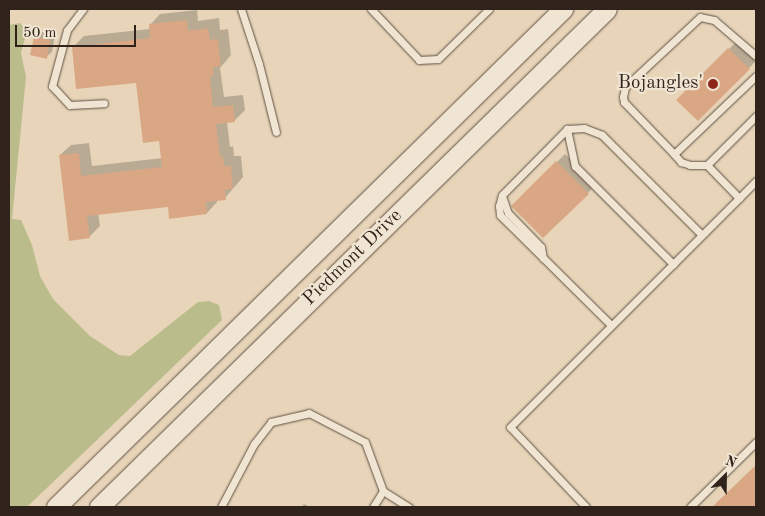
<!DOCTYPE html>
<style>
body{margin:0}
#map{position:relative;width:765px;height:516px;overflow:hidden;background:#e8d5b9;font-family:"Old Standard TT",serif}
div>[style]{position:absolute}
[style*='--x']{left:calc(var(--x)*1px);top:calc(var(--y)*1px);width:calc(var(--w)*1px);rotate:calc(var(--a)*1deg)}
.green>*{inset:0;background:#bbbc8b}
.shadow>*{inset:0;background:#0003}
.building>*{inset:0;background:#d9a784}
.roads{filter:drop-shadow(0 0 1px #5e5043) drop-shadow(0 0 1px #5e5043)}
.lane>*{height:7px;margin:-3.5px;padding:0 3.5px;transform-origin:3.5px;border-radius:3.5px;background:#f0e4d2}
.secondary>*{height:19px;margin:-9.5px;padding:0 9.5px;transform-origin:9.5px;border-radius:9.5px;background:#f0e4d2}
.dots>*{width:14px;height:14px;translate:-50% -50%;box-sizing:border-box;border:2px solid #f0e4d2;border-radius:50%}
span{translate:-50% -50%;white-space:nowrap;text-align:center;line-height:1.15;-webkit-text-stroke:4.5px #f0e4d2;paint-order:stroke}
.poi-label{font-size:19px;color:#30231c}
.right{translate:-100% -50%;text-align:right}
.street-label{font-size:19px;color:#30231c}
.frame{position:absolute;inset:0;border:10px solid #30231c;pointer-events:none}
.north{position:absolute;left:700px;top:451px;width:50px;height:50px;-webkit-text-stroke:4px #f0e4d2;paint-order:stroke;rotate:23deg;font-size:14px;font-weight:700;line-height:20px;text-align:center;color:#30231c}
.north::after{content:'';display:block;margin:auto;width:18px;height:22px;background:#30231c;clip-path:polygon(50% 0,100% 100%,50% 72%,0 100%)}
.scale{position:absolute;left:15px;top:25px;width:121px;height:22px;box-sizing:border-box;border:2px solid #30231c;border-top:0;padding-left:6px;font-size:15px;line-height:18px;white-space:nowrap;color:#30231c;-webkit-text-stroke:4px #f0e4d2;paint-order:stroke}
</style>
<div id="map">
<div class="green">
<i style="clip-path:polygon(20px 23px,27px 31px,21px 53px,26px 77px,12px 219px,21px 220px,32px 245px,40px 276px,53px 299px,90px 336px,119px 355px,130px 356px,198px 302px,209px 301px,219px 305px,222px 320px,27px 507px,9px 507px,9px 25px)"></i>
</div>
<div class="shadow">
<i style="clip-path:polygon(197px 10px,198px 21px,219px 18px,220px 30px,228px 29px,231px 55px,220px 68px,224px 97px,243px 95px,245px 110px,234px 121px,227px 122px,230px 147px,233px 146px,234px 156px,241px 156px,243px 177px,225px 198px,217px 199px,217px 202px,207px 213px,169px 205px,98px 213px,100px 226px,89px 237px,60px 155px,71px 145px,89px 143px,92px 166px,163px 158px,160px 139px,137px 82px,73px 47px,84px 36px,150px 29px,150px 25px,160px 14px)"></i>
<i style="clip-path:polygon(41px 32px,55px 35px,52px 52px,46px 57px,35px 38px)"></i>
<i style="clip-path:polygon(737px 41px,756px 61px,698px 119px,678px 100px)"></i>
<i style="clip-path:polygon(565px 154px,596px 185px,543px 236px,513px 206px)"></i>
<i style="clip-path:polygon(756px 466px,756px 507px,713px 507px)"></i>
<i style="clip-path:polygon(304px 504px,310px 507px,301px 507px)"></i>
</div>
<div class="building">
<i style="clip-path:polygon(187px 20px,188px 31px,208px 28px,210px 40px,218px 39px,221px 66px,213px 67px,214px 76px,210px 76px,213px 107px,233px 105px,235px 122px,216px 124px,220px 157px,223px 156px,224px 166px,231px 166px,233px 189px,225px 190px,226px 200px,206px 202px,207px 214px,169px 219px,168px 207px,87px 216px,90px 238px,69px 241px,59px 155px,79px 153px,81px 176px,162px 167px,159px 141px,143px 143px,136px 83px,76px 89px,72px 47px,150px 38px,149px 24px)"></i>
<i style="clip-path:polygon(34px 37px,50px 40px,47px 59px,30px 55px)"></i>
<i style="clip-path:polygon(728px 48px,750px 69px,698px 121px,676px 100px)"></i>
<i style="clip-path:polygon(556px 161px,589px 194px,543px 238px,511px 206px)"></i>
<i style="clip-path:polygon(756px 465px,756px 507px,712px 507px)"></i>
</div>
<div class="roads">
<div class="lane">
<i style="--x:83;--y:9;--w:26;--a:127"></i>
<i style="--x:67;--y:30;--w:58;--a:105"></i>
<i style="--x:52;--y:86;--w:26;--a:47"></i>
<i style="--x:70;--y:105;--w:34;--a:-3"></i>
<i style="--x:241;--y:9;--w:58;--a:71.9"></i>
<i style="--x:259;--y:64;--w:70;--a:76"></i>
<i style="--x:371;--y:9;--w:70;--a:46.7"></i>
<i style="--x:419;--y:60;--w:19;--a:-3"></i>
<i style="--x:438;--y:59;--w:71;--a:-44.4"></i>
<i style="--x:756;--y:56;--w:55;--a:-139.4"></i>
<i style="--x:714;--y:20;--w:14;--a:-168"></i>
<i style="--x:700;--y:17;--w:103;--a:137"></i>
<i style="--x:625;--y:87;--w:10;--a:101"></i>
<i style="--x:623;--y:97;--w:5;--a:79"></i>
<i style="--x:624;--y:102;--w:72;--a:46.1"></i>
<i style="--x:674;--y:154;--w:113;--a:-43.6"></i>
<i style="--x:756;--y:116;--w:69;--a:135"></i>
<i style="--x:707;--y:165;--w:46;--a:45.9"></i>
<i style="--x:739;--y:198;--w:24;--a:-45"></i>
<i style="--x:567;--y:129;--w:38;--a:78"></i>
<i style="--x:575;--y:166;--w:139;--a:45"></i>
<i style="--x:674;--y:154;--w:11;--a:49"></i>
<i style="--x:681;--y:162;--w:9;--a:18"></i>
<i style="--x:690;--y:165;--w:17;--a:0"></i>
<i style="--x:502;--y:196;--w:18;--a:71"></i>
<i style="--x:508;--y:213;--w:47;--a:45.9"></i>
<i style="--x:541;--y:247;--w:11;--a:80"></i>
<i style="--x:611;--y:325;--w:156;--a:-135.3"></i>
<i style="--x:500;--y:215;--w:9;--a:-96"></i>
<i style="--x:499;--y:206;--w:11;--a:-75"></i>
<i style="--x:502;--y:195;--w:93;--a:-45.4"></i>
<i style="--x:567;--y:129;--w:17;--a:-3"></i>
<i style="--x:584;--y:128;--w:19;--a:21"></i>
<i style="--x:602;--y:135;--w:141;--a:45"></i>
<i style="--x:221;--y:507;--w:71;--a:-62.4"></i>
<i style="--x:254;--y:444;--w:28;--a:-52"></i>
<i style="--x:271;--y:422;--w:39;--a:-13"></i>
<i style="--x:309;--y:413;--w:63;--a:27.4"></i>
<i style="--x:365;--y:442;--w:52;--a:69.8"></i>
<i style="--x:383;--y:491;--w:31;--a:32"></i>
<i style="--x:373;--y:507;--w:19;--a:-58"></i>
<i style="--x:586;--y:507;--w:110;--a:-133.5"></i>
<i style="--x:510;--y:427;--w:324;--a:-45"></i>
<i style="--x:690;--y:507;--w:93;--a:-44.6"></i>
</div>
<div class="secondary">
<i style="--x:56;--y:507;--w:711;--a:-44.49"></i>
<i style="--x:99;--y:507;--w:711;--a:-44.43"></i>
</div>
</div>
<div class="dots">
<i style="left:713px;top:84px;background:#8f2418"></i>
</div>
<div class="poi-label">
<span class="right" style="left:703px;top:84px">Bojangles'</span>
</div>
<div class="street-label">
<span style="left:353px;top:258px;rotate:-44deg">Piedmont Drive</span>
</div>
<div class="frame"></div>
<div class="north">N</div>
<div class="scale">50 m</div>
</div>
